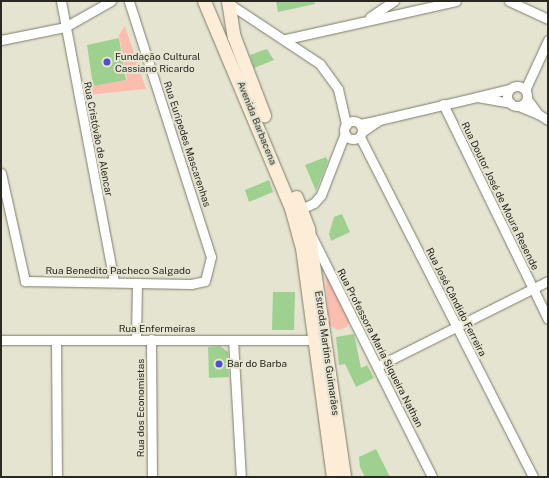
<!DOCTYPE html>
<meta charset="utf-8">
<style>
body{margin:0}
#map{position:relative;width:549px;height:478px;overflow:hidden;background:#e5e4d1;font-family:"Public Sans",sans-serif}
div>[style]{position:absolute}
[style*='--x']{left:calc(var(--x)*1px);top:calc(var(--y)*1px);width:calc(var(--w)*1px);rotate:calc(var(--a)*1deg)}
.green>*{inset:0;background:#fbbeae}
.building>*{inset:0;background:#9ed18f}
.roads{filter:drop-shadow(0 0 1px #7d7c6b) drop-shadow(0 0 1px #7d7c6b)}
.minor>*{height:9px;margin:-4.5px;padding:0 4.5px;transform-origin:4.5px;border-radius:4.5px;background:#fff}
.minor>.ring{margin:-4.5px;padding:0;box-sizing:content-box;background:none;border:9px solid #fff;border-radius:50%}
.secondary>*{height:13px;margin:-6.5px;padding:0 6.5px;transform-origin:6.5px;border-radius:6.5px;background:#fcecd8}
.dots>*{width:11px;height:11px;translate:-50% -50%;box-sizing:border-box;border:2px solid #e5e4d1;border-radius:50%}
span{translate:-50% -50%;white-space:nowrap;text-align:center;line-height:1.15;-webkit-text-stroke:4px #e5e4d1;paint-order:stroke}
.poi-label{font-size:10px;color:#292821}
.left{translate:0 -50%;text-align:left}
.street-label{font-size:10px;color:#292821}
.frame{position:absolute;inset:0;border:2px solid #292821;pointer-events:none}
</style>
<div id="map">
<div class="green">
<i style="clip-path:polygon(125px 26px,146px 89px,88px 95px,86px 86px,127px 80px,119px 35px)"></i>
<i style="clip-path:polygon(325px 269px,350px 320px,347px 327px,338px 330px,329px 325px)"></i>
</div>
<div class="building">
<i style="clip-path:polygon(276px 1px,314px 1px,315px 4px,278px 12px)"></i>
<i style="clip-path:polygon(119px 38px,126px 80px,93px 86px,87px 45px)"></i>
<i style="clip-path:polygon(267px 49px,274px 60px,254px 68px,250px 55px)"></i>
<i style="clip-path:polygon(326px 157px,328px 161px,316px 191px,305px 165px)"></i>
<i style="clip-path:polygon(269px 180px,273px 192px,249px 202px,245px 190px)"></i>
<i style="clip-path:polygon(342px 214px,350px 232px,331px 241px,329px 234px,334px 217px)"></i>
<i style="clip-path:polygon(273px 292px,295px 292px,294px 330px,272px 330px)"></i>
<i style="clip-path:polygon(354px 334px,361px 368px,367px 365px,374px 378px,356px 387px,345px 364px,339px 365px,336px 337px)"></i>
<i style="clip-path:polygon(220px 346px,228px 352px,229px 377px,209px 378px,208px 347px)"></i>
<i style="clip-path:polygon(376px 449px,390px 477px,365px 477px,360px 467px,359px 457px)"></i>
</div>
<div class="roads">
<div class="minor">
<i style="--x:61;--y:1;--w:286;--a:79.3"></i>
<i style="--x:509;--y:1;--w:43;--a:24.8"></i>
<i style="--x:228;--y:3;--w:110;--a:33.5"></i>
<i style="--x:320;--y:64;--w:31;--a:54"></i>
<i style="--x:338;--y:89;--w:37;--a:77"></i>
<i style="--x:370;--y:17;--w:29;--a:-34"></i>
<i style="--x:286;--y:39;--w:174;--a:-12.6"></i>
<i style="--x:1;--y:40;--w:65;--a:-11.5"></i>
<i style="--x:65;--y:27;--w:53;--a:-29.5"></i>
<i class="ring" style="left:507px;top:86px;width:11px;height:11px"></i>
<i style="--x:509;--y:89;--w:33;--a:166"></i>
<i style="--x:477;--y:97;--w:34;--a:10"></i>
<i style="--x:525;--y:90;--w:55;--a:-65.3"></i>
<i style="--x:443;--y:104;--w:239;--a:64"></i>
<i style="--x:519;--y:106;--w:21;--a:23"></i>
<i style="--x:538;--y:114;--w:19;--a:-126"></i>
<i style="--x:538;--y:114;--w:12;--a:31"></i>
<i style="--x:379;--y:120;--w:101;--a:-13.2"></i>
<i class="ring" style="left:344px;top:121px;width:9px;height:9px"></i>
<i style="--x:360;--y:124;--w:19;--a:-12"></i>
<i style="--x:379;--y:120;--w:21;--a:145"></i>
<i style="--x:360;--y:137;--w:381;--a:63"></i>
<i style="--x:1;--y:173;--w:111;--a:77.5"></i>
<i style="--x:25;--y:281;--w:166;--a:1"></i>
<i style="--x:191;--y:284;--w:14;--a:-12"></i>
<i style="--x:205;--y:281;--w:25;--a:-76"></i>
<i style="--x:211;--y:257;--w:269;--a:-107.8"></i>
<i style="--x:301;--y:209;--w:14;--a:-25"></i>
<i style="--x:314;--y:203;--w:11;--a:-49"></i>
<i style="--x:321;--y:195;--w:66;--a:-68.8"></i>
<i style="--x:312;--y:237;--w:268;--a:63.4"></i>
<i style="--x:136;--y:339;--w:56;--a:-89"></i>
<i style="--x:151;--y:339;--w:138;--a:89.6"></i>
<i style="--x:1;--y:340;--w:313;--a:0"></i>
<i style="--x:56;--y:340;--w:137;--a:89.6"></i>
<i style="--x:233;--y:340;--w:137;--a:86.7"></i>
<i style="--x:378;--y:366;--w:190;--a:-26.6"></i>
</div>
<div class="secondary">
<i style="--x:204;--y:1;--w:225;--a:67.2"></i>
<i style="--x:291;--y:208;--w:41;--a:74.6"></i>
<i style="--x:302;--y:248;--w:231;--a:82.3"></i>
<i style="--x:228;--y:1;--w:36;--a:81"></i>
<i style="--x:234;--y:37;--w:84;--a:69"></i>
<i style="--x:296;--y:197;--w:34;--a:69"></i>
<i style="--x:308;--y:229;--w:251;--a:81.7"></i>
</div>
</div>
<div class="dots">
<i style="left:107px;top:62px;background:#4c51c7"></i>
<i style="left:219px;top:364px;background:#4c51c7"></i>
</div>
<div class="poi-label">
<span class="left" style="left:115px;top:62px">Fundação Cultural<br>Cassiano Ricardo</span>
<span class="left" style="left:227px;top:364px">Bar do Barba</span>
</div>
<div class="street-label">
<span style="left:257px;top:123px;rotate:68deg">Avenida Barbacena</span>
<span style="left:98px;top:139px;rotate:79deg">Rua Cristóvão de Alencar</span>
<span style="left:187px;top:144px;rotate:72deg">Rua Euripedes Mascarenhas</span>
<span style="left:500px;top:196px;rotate:64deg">Rua Doutor José de Moura Resende</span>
<span style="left:118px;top:271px">Rua Benedito Pacheco Salgado</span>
<span style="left:456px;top:302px;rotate:63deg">Rua José Cândido Ferreira</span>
<span style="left:157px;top:329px">Rua Enfermeiras</span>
<span style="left:380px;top:348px;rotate:63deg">Rua Professora Maria Siqueira Nathan</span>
<span style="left:327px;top:353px;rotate:82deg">Estrada Martins Guimarães</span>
<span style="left:141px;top:408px;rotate:-90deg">Rua dos Economistas</span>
</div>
<div class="frame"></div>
</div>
